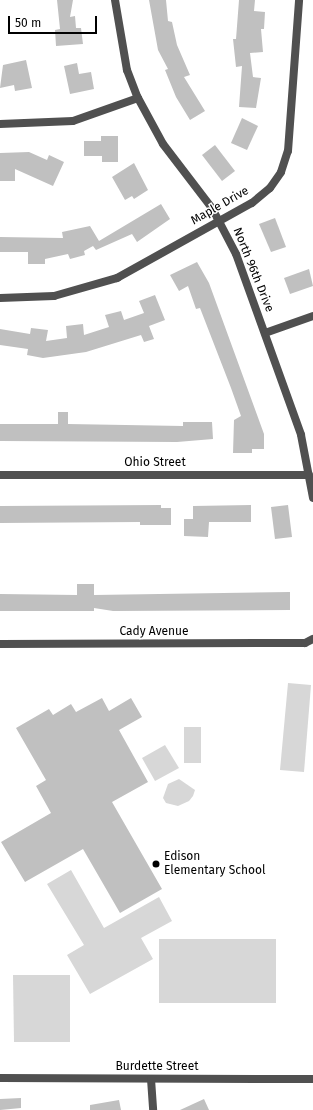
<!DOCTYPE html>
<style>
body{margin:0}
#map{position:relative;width:313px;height:1110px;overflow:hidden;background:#fff;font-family:"Fira Sans",sans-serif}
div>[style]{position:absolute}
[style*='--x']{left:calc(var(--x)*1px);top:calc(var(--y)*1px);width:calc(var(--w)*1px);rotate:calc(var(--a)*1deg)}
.green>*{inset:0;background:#d7d7d7}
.building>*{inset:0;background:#c0c0c0}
.street>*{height:8px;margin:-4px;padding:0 4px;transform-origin:4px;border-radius:4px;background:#505050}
.dots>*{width:11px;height:11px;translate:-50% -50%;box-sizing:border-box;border:2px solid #fff;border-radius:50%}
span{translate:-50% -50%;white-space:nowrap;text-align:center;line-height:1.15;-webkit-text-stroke:3px #fff;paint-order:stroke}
.street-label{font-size:12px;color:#000}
.poi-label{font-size:12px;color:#000}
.left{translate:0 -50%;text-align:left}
.scale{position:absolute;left:8px;top:16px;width:89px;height:18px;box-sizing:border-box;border:2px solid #000;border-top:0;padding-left:5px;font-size:12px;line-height:14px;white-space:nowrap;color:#000;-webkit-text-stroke:3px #fff;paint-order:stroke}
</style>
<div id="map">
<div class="green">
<i style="clip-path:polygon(288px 683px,311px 685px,304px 772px,280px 770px)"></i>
<i style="clip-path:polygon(184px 727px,201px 727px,201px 763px,184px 763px)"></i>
<i style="clip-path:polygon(165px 745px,179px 768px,155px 781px,142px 758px)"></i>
<i style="clip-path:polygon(179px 779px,195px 790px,193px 796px,189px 801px,178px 806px,166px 803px,163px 798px,168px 784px)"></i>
<i style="clip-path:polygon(71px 870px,104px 928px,159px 897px,172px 921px,141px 938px,153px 959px,90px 994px,67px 955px,84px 945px,47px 884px)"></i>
<i style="clip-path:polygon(159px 939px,276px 939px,276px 1003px,159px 1003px)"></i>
<i style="clip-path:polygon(13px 975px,70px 975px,70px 1042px,14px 1042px)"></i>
</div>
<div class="building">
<i style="clip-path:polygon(57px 0,73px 0,70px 17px,75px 16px,76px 28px,81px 28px,83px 44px,56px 46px,55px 30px,60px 29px)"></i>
<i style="clip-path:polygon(149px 0,166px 0,168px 21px,172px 22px,177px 45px,190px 75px,184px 77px,205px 111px,190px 120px,176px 97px,165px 70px,168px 69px,158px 50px)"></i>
<i style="clip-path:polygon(239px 0,255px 0,254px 11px,265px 12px,264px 29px,261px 29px,263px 52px,250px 53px,253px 77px,261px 78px,256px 108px,239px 107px,242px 66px,236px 67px,233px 39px,236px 39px)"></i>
<i style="clip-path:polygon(26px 60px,32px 88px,15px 91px,14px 85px,0 88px,3px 65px)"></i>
<i style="clip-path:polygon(77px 63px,79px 74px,91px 72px,94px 89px,70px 94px,64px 66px)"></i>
<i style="clip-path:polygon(242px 118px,258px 126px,247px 150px,231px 143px)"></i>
<i style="clip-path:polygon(101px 136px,118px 136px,118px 162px,102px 162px,102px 156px,84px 156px,84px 141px,101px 141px)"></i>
<i style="clip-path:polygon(215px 145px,235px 171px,222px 181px,202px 155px)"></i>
<i style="clip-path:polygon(29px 152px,47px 160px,49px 155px,64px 162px,53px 186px,15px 169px,15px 181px,0 181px,0 153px)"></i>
<i style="clip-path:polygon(134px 163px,148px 190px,134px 199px,132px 196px,125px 200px,112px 177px)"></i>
<i style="clip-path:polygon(161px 204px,170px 219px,137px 242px,132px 234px,96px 250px,93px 246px,84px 251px,85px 255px,70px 259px,68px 254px,45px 259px,45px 264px,28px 264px,28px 252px,0 252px,0 237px,63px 238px,62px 232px,90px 226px,99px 241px)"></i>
<i style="clip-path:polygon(275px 218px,286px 247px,271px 252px,259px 224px)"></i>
<i style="clip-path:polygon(197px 262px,209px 283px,264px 434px,264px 449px,252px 449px,252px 453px,233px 453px,234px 420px,241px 416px,231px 388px,200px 308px,196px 309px,188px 286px,179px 291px,170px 275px)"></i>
<i style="clip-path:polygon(309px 269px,313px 286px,290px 294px,284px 278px)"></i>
<i style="clip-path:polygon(155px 295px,165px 320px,149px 326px,154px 339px,144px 342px,141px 335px,86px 352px,43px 358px,27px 355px,28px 349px,0 345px,0 329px,30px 334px,31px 328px,48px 330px,46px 341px,67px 338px,66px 326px,83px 324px,84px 335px,109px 327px,105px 315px,121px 311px,124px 320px,144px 313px,139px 301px)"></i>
<i style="clip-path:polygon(58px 412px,68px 412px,68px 424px,183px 426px,183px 422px,212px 422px,213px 439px,177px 442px,0 441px,0 424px,58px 424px)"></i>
<i style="clip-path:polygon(161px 505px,161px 508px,171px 508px,171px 525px,140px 525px,140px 522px,0 523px,0 506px)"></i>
<i style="clip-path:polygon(251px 505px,251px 522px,209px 522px,208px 537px,184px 536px,184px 519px,193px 519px,193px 506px)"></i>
<i style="clip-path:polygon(288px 505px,292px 537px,275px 539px,271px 507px)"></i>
<i style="clip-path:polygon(77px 584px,94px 584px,94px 595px,290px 592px,290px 610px,113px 611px,94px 608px,94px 611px,0 611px,0 594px,77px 595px)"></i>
<i style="clip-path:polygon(102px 698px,109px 711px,131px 698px,142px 717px,119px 730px,148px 782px,112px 802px,162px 889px,120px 913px,83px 849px,25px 882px,1px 842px,51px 813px,36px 786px,46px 780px,16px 728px,49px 709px,53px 715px,71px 704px,76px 712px)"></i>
<i style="clip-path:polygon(21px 1098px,21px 1108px,0 1110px,0 1099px)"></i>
<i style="clip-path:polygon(204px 1099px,209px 1110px,180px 1110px)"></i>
<i style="clip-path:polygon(119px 1100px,121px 1110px,90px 1110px,90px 1105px)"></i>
</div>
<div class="street">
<i style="--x:115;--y:0;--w:71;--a:80.3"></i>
<i style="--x:127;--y:70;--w:30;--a:69"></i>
<i style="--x:138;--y:98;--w:52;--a:61.5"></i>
<i style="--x:163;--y:144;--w:81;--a:52.6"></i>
<i style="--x:212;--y:208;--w:52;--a:62.4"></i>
<i style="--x:236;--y:254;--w:192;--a:70.2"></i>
<i style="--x:301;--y:435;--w:64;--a:79.2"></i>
<i style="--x:0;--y:124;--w:73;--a:-2.4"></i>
<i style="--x:73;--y:121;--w:69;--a:-19.5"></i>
<i style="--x:0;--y:298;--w:54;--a:-2.1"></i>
<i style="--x:54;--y:296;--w:66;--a:-15.9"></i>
<i style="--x:117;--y:278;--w:154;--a:-29.1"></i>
<i style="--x:252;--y:203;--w:23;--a:-40"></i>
<i style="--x:270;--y:188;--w:19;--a:-55"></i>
<i style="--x:281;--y:172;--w:22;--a:-72"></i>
<i style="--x:288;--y:151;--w:151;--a:-85.8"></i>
<i style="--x:265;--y:333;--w:51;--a:-19.5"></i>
<i style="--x:0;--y:475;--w:309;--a:0"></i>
<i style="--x:0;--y:644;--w:305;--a:-0.2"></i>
<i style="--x:305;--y:643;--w:9;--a:-27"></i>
<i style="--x:0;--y:1078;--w:313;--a:0.2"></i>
<i style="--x:151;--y:1079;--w:31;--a:86"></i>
</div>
<div class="dots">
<i style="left:156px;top:864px;background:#000"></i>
</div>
<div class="street-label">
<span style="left:220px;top:206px;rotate:-30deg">Maple Drive</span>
<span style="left:253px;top:270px;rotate:68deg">North 96th Drive</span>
<span style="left:155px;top:463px">Ohio Street</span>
<span style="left:154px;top:632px">Cady Avenue</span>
<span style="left:157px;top:1067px">Burdette Street</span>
</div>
<div class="poi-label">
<span class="left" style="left:164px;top:864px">Edison<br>Elementary School</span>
</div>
<div class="scale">50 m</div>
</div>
